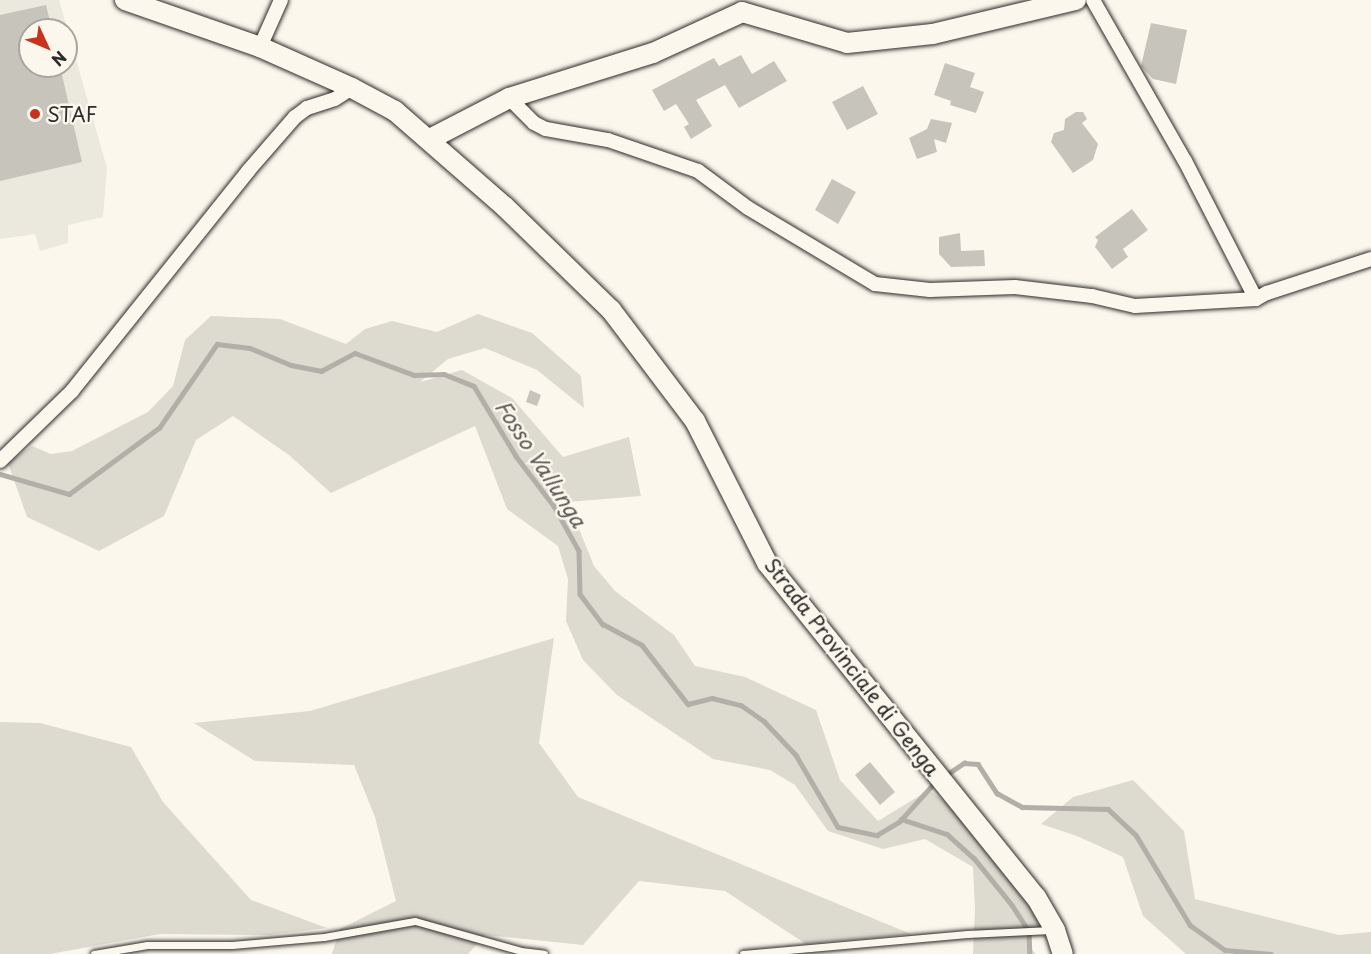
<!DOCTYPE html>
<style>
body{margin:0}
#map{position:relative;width:1371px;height:954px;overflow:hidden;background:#fbf7ec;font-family:"Playpen Sans",sans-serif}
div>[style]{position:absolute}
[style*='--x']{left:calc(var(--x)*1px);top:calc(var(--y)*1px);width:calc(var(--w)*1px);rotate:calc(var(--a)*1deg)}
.built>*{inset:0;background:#ebe8de}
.green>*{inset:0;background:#dddad0}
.stream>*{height:4.5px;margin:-2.25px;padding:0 2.25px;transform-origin:2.25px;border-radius:2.25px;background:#b1afa7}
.building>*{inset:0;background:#c7c4bc}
.roads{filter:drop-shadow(0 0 2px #2b2b2b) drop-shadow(0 0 2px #2b2b2b)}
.lane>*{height:7px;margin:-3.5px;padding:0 3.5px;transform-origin:3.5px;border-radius:3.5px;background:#fbf7ec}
.street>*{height:14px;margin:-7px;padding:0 7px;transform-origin:7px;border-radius:7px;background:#fbf7ec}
.secondary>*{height:20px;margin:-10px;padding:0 10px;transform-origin:10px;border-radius:10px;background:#fbf7ec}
.dots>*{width:16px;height:16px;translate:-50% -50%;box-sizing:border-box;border:3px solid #fbf7ec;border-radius:50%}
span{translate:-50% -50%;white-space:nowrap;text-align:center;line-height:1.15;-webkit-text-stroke:5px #fbf7ec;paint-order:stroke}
.poi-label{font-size:20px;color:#2b2b2b}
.left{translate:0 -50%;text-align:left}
.street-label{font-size:20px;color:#2b2b2b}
.water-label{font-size:21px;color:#5a5956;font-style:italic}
.north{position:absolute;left:18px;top:18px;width:60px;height:60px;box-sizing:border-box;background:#fbf7ec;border:2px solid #a8a59f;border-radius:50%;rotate:134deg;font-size:16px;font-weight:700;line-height:24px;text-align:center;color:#2b2b2b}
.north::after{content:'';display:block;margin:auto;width:21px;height:27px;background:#c8321e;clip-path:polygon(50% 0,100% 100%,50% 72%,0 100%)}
</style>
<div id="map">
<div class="built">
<i style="clip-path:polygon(evenodd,0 0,59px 0,107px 168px,103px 217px,68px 225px,68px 243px,40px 251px,35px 234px,0 239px,0 0,30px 30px,66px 30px,66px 66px,30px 66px,30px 30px)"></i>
</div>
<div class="green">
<i style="clip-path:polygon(478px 314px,532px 333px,581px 376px,584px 408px,537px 370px,485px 348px,448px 359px,420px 382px,462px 370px,512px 398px,563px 457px,629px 437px,641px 496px,568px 502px,594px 566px,615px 591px,674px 635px,695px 666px,745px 677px,816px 710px,840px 780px,878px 821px,929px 790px,968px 819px,1036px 904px,1038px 924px,1028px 946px,1036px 954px,973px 954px,975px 909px,973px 867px,925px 839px,883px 849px,828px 831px,795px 785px,770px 770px,713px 759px,617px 695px,583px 660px,566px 621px,568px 579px,558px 546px,507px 509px,475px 426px,331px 493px,289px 455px,233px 416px,196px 440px,164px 516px,99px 551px,27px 517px,8px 463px,32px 446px,51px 454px,72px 451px,148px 412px,173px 386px,185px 340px,211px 316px,280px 319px,346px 344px,365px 329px,392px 321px,437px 332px)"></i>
<i style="clip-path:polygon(554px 638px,539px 743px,578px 797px,911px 934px,806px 944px,725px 891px,639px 881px,583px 945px,485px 935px,468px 954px,332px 954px,340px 929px,396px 901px,375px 817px,354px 765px,255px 761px,194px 723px,310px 711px)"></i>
<i style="clip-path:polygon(0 722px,40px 723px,131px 747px,163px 802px,251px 900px,327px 928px,268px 935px,160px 934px,50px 954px,0 954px)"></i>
<i style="clip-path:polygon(1133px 780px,1184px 831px,1195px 899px,1339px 935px,1371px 932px,1371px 954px,1186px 954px,1143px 916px,1123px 857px,1077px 836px,1041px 824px,1073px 797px)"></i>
</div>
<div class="stream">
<i style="--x:0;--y:474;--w:72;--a:16.2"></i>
<i style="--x:69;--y:494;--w:112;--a:-36.3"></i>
<i style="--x:159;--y:428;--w:102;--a:-55.4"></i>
<i style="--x:217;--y:344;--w:33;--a:7"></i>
<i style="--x:250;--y:348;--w:44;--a:22.5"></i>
<i style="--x:291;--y:365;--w:31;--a:11"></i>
<i style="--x:321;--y:371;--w:38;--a:-28"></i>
<i style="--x:355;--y:353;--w:63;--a:20.4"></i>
<i style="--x:414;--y:375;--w:30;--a:-2"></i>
<i style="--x:444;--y:374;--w:32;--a:22"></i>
<i style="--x:474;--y:386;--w:82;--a:59"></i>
<i style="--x:516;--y:456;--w:63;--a:52.8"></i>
<i style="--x:554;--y:506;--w:51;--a:60.9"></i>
<i style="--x:579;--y:551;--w:43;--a:88.7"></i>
<i style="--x:580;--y:594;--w:38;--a:53"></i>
<i style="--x:603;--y:624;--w:44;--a:28.3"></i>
<i style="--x:642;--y:645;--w:75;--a:52.1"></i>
<i style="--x:688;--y:704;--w:25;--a:-14"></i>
<i style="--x:712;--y:698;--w:30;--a:14"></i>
<i style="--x:741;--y:705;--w:28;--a:35"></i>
<i style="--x:764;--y:721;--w:47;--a:46.7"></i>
<i style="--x:796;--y:755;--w:83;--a:59.7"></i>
<i style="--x:838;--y:827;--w:40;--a:12"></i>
<i style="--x:877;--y:835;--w:26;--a:-31"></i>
<i style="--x:899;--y:822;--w:55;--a:-47.9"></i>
<i style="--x:946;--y:775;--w:22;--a:-34"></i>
<i style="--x:964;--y:763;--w:14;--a:4"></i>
<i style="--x:978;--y:764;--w:35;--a:57"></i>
<i style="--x:997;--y:793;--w:29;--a:29"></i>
<i style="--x:1022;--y:807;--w:86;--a:1.3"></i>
<i style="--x:1108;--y:809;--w:38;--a:43"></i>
<i style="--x:1136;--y:835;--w:105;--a:59"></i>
<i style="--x:1190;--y:925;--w:43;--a:35.5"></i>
<i style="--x:1225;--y:950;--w:46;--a:5"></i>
<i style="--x:901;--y:819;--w:48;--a:18.1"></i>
<i style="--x:947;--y:834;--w:36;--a:42"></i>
<i style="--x:974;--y:858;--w:60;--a:51"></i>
<i style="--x:1012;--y:905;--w:31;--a:57"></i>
<i style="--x:1029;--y:931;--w:23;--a:88"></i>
</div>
<div class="building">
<i style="clip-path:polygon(46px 5px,52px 30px,30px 30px,30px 66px,60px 66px,82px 162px,0 181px,0 15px)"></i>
<i style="clip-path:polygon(1151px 23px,1187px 30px,1176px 84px,1153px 79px,1141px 66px)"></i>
<i style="clip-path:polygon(741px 55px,752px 74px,774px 61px,787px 81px,739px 108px,725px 85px,696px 100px,712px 126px,691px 139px,684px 127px,689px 124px,676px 104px,664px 111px,652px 90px,714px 58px,719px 66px)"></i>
<i style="clip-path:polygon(945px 63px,975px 73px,970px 87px,984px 92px,976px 113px,950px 105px,951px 101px,934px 95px)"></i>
<i style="clip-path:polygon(863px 86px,878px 114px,847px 130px,832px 102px)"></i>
<i style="clip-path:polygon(1076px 112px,1083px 112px,1087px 119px,1082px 123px,1098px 144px,1093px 160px,1073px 173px,1051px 142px,1054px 133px,1064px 130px,1065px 119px)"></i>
<i style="clip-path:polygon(931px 119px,952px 123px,946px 143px,934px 139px,937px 152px,917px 159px,909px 138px,927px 129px)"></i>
<i style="clip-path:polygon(832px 179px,856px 192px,838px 224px,815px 210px)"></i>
<i style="clip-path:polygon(1132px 209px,1148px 230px,1123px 249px,1128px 257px,1112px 269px,1095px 247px,1098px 240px,1095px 237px)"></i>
<i style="clip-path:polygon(960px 233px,961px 251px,984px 250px,985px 266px,951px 267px,939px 254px,939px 237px)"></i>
<i style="clip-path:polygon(530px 390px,541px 395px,537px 406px,526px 402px)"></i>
<i style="clip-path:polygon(870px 762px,895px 792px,880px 805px,855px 775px)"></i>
</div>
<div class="roads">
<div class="lane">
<i style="--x:94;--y:954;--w:54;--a:-9.6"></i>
<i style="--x:147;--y:945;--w:85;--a:0"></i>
<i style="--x:232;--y:945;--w:92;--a:-5"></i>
<i style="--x:324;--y:937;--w:92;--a:-10"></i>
<i style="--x:415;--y:921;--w:110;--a:15.8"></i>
<i style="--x:521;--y:951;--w:23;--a:7"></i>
<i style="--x:743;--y:954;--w:225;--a:-5.1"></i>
<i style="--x:967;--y:934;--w:84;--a:-2.7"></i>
</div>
<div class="street">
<i style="--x:1093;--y:0;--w:185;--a:60.3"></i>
<i style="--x:1185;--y:161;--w:155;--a:62.8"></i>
<i style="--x:260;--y:47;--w:51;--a:-65.9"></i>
<i style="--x:509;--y:98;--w:35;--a:45"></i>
<i style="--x:534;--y:123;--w:13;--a:27"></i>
<i style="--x:546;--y:129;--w:63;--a:10.1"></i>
<i style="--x:608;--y:140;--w:95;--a:19"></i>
<i style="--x:698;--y:171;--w:62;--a:36.5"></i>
<i style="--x:748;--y:208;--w:148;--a:30.9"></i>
<i style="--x:875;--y:284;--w:55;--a:6.2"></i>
<i style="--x:930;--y:290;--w:85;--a:-2"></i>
<i style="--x:1015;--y:287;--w:78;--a:6.7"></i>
<i style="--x:1092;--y:296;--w:44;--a:13.1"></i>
<i style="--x:1135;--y:306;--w:121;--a:-3.3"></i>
<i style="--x:1256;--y:299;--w:13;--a:-29"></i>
<i style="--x:1267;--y:293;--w:109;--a:-18.1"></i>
<i style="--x:0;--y:461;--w:100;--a:-44.2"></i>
<i style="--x:72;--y:391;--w:282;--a:-51.3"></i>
<i style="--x:248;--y:171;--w:72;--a:-49"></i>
<i style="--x:295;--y:117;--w:15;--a:-37"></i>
<i style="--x:307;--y:108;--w:29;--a:-18"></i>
<i style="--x:335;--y:99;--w:20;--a:-33"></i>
</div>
<div class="secondary">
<i style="--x:125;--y:0;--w:143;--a:19.2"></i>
<i style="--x:260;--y:47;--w:101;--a:24"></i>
<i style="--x:352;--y:88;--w:49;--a:28.1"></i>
<i style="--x:395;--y:111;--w:146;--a:41.1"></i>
<i style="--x:505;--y:207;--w:148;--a:44.2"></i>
<i style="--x:611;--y:310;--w:139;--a:52.9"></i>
<i style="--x:695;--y:421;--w:159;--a:63.1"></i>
<i style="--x:767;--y:563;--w:429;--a:51.2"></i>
<i style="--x:1036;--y:897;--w:38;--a:60"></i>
<i style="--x:1055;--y:930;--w:25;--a:72"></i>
<i style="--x:430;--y:139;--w:89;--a:-27.4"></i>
<i style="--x:509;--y:98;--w:151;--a:-17.4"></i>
<i style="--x:653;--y:53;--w:98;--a:-24.7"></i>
<i style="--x:742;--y:12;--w:109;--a:16.4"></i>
<i style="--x:847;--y:43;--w:86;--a:-6"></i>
<i style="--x:933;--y:34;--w:147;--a:-13.4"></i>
</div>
</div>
<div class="dots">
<i style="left:35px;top:114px;background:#c8321e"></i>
</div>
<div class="poi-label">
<span class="left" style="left:47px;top:114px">STAF</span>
</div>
<div class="street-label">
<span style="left:852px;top:667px;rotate:52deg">Strada Provinciale di Genga</span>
</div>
<div class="water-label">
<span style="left:542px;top:463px;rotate:57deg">Fosso Vallunga</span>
</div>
<div class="north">N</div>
</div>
